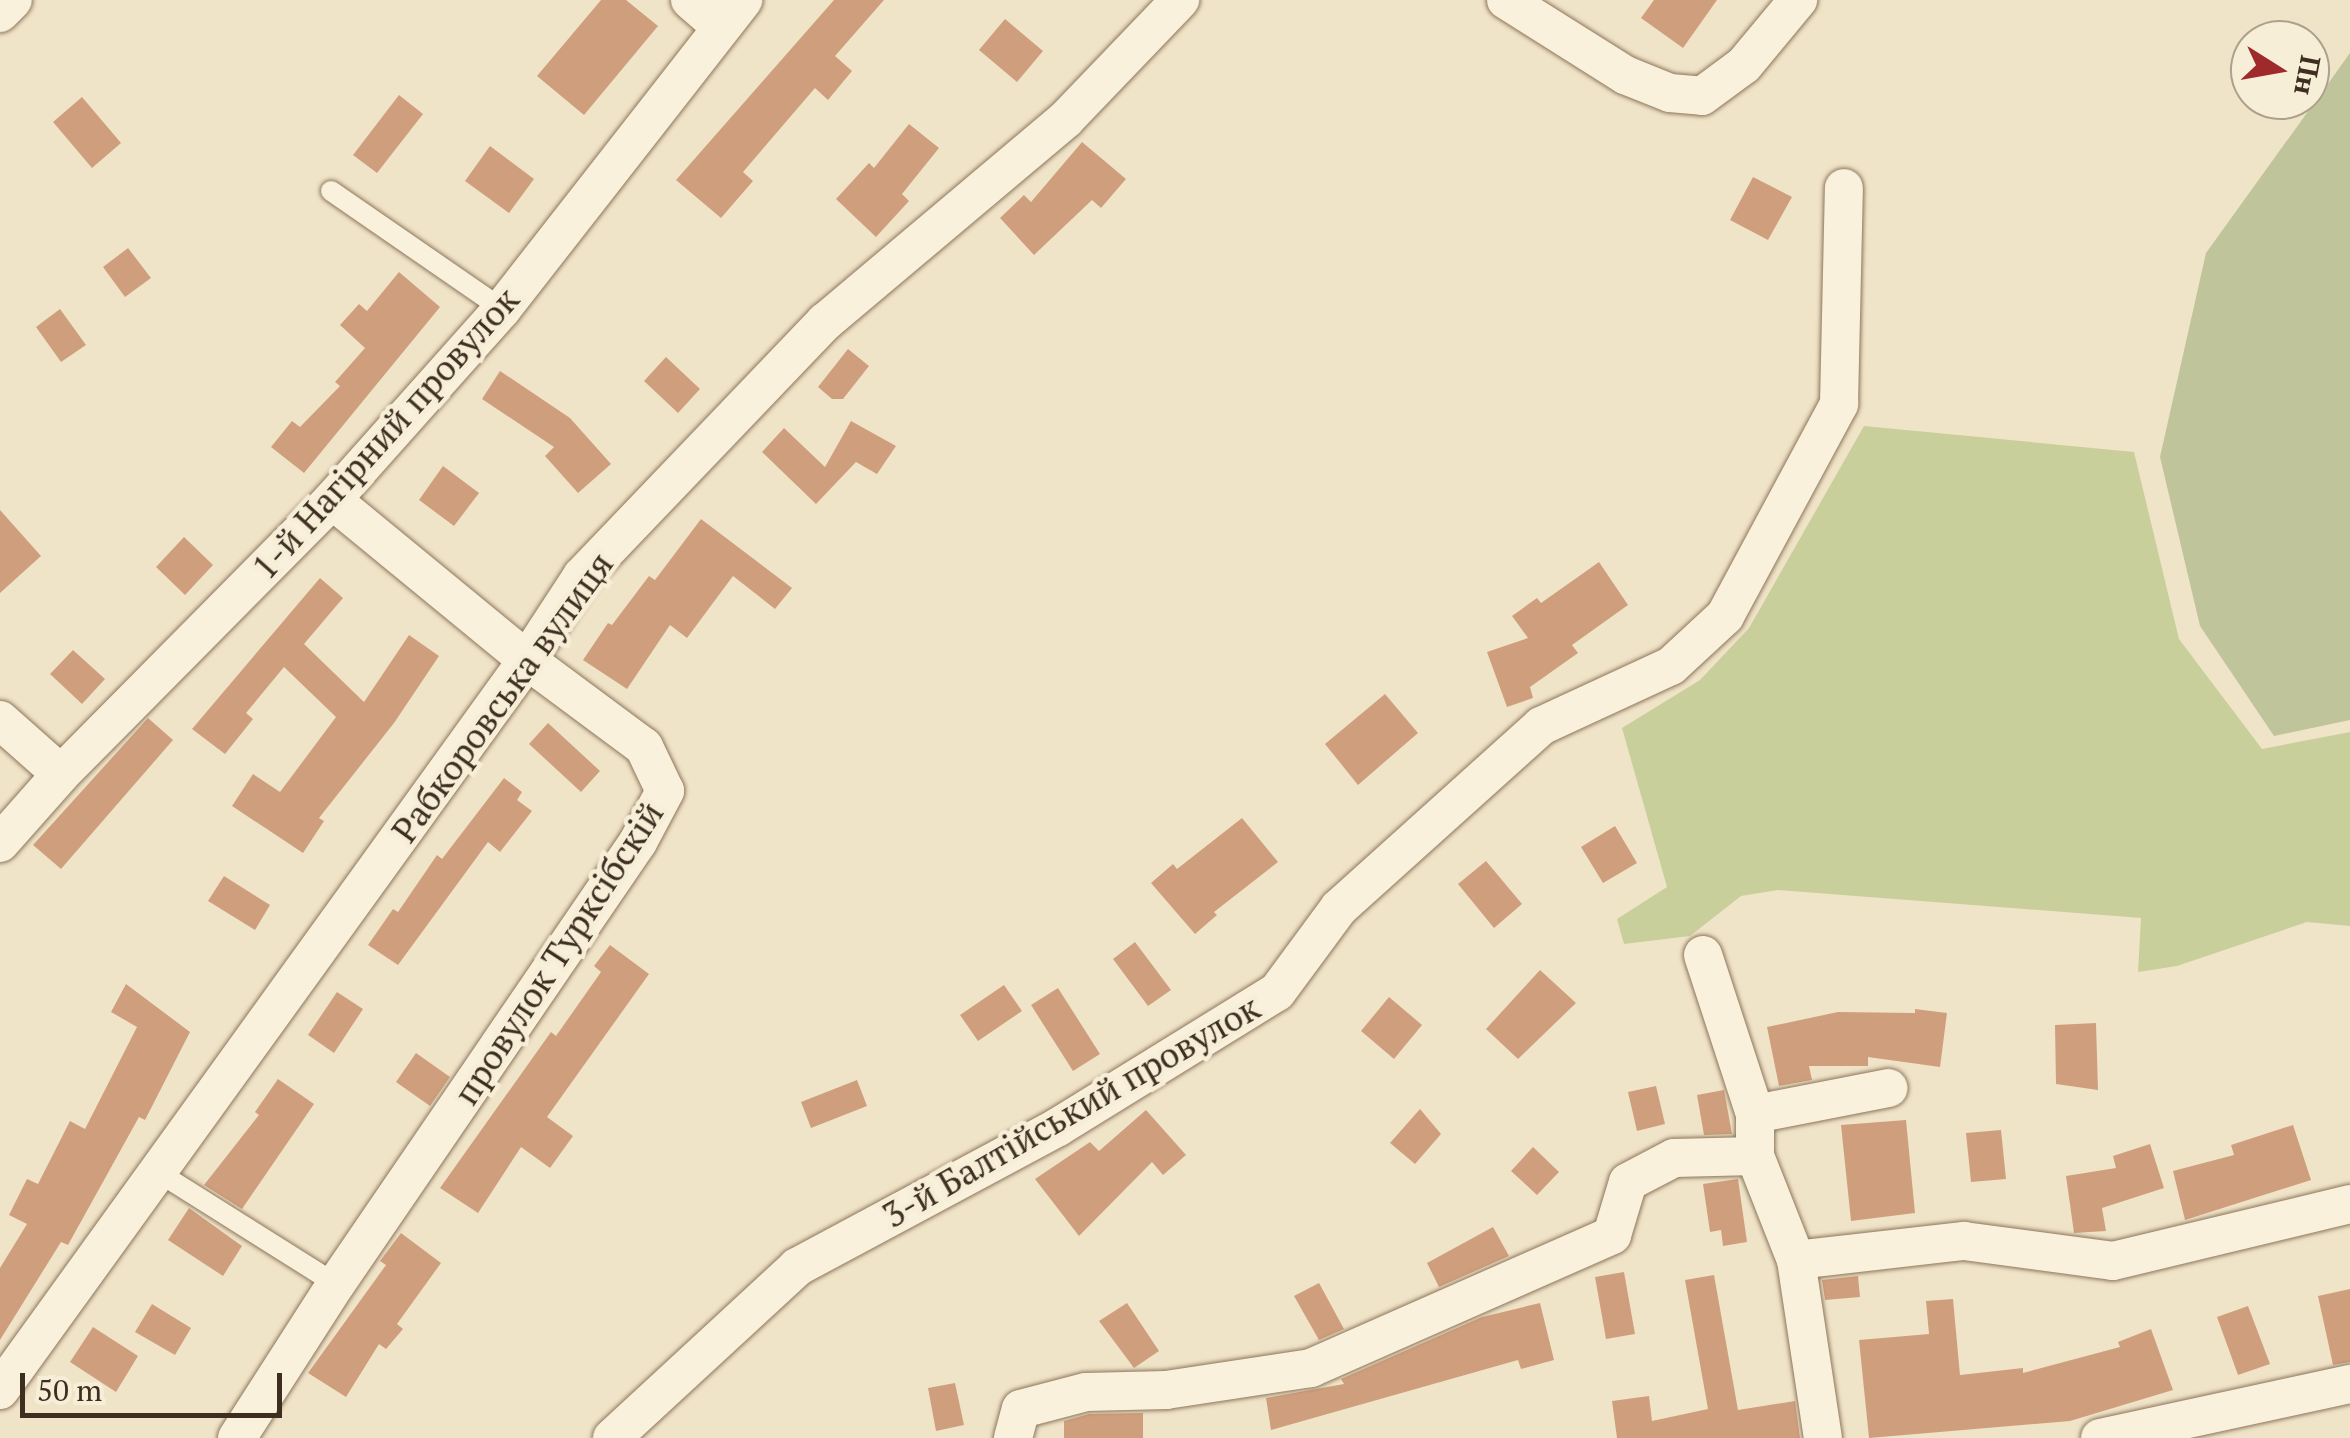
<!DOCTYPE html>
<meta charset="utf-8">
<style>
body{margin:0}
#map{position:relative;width:2350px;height:1438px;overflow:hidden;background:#f0e4c8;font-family:"PT Serif",serif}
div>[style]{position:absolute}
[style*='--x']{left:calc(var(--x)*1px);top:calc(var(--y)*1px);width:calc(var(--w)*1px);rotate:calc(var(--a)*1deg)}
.green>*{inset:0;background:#c9cf9b}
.cemetery>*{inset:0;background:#bfc49a}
.building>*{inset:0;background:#cf9f7d}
.roads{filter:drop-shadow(0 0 2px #8d765c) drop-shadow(0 0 2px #8d765c)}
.lane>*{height:20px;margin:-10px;padding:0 10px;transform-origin:10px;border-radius:10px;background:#faf1dc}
.street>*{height:38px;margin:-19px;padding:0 19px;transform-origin:19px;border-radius:19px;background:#faf1dc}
span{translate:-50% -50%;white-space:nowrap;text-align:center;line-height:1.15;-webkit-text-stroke:9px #f7eed8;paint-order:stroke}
.street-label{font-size:35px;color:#3d2e20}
.north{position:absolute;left:2230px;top:20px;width:100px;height:100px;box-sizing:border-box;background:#f7eed8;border:2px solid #ada18e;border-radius:50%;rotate:101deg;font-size:28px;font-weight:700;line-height:40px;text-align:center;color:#3d2e20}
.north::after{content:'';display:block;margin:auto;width:35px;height:45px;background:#9e2a2b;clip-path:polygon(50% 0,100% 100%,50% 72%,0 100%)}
.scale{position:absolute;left:20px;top:1373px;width:262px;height:45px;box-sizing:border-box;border:5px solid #3d2e20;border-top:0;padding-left:12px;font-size:30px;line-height:35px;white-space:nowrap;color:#3d2e20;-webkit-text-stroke:8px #f7eed8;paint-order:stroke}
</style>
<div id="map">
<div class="green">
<i style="clip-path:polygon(1864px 426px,2134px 452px,2179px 639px,2262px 749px,2350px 732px,2350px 926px,2307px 922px,2177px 966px,2138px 972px,2141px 918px,1778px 890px,1741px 896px,1690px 936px,1624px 944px,1617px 919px,1667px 887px,1622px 728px,1700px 680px,1749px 628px)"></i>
</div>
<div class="cemetery">
<i style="clip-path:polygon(2350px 53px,2350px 720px,2274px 736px,2200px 626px,2160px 457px,2206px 253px)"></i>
</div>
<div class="building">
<i style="clip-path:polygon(601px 0,626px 0,658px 26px,584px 115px,537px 76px)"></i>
<i style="clip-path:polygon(834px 0,884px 0,835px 56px,852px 71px,828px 100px,815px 88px,743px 172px,753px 181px,721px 218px,676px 180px)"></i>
<i style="clip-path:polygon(1654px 0,1717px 0,1683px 48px,1641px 18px)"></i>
<i style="clip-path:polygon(1005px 19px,1043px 51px,1017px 82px,979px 50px)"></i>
<i style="clip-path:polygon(399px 95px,423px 114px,377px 173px,353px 155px)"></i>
<i style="clip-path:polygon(82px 97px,121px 143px,92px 168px,53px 122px)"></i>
<i style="clip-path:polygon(909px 124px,939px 148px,902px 194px,909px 201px,876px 237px,836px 199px,869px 163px,874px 168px)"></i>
<i style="clip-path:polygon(1082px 142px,1126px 179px,1101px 208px,1092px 200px,1034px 255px,1000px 218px,1024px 195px,1031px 202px)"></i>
<i style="clip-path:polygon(490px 146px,534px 179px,509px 213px,465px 181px)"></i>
<i style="clip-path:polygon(1753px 177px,1792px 197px,1768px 240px,1730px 220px)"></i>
<i style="clip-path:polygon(128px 248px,151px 278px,125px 297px,103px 267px)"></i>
<i style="clip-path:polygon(399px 272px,440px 307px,304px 473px,271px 447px,292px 421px,300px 427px,340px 386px,335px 382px,365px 348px,340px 325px,359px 304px,367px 311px)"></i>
<i style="clip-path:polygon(60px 309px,86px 345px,61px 362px,36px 327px)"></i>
<i style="clip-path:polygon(848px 349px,869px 366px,843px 399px,832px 399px,818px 387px)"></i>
<i style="clip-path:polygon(666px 357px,700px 389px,678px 413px,644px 381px)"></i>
<i style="clip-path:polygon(500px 371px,570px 418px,611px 464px,578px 493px,545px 456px,554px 447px,482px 399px)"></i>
<i style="clip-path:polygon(851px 421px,896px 446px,877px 474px,856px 462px,816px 504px,762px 452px,784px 428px,825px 467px)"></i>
<i style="clip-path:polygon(443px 466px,479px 493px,454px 526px,419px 500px)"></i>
<i style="clip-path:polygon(0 510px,41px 556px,0 593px)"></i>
<i style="clip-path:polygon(701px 519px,792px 588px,775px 609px,733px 576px,687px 638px,670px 625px,627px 689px,583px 660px,608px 623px,612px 625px,649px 576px,655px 580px)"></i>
<i style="clip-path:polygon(184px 537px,213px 565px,185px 595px,156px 567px)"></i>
<i style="clip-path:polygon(1599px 562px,1628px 605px,1572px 645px,1578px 653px,1530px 687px,1533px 698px,1507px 707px,1487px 652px,1528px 638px,1512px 616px,1537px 598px,1541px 603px)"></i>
<i style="clip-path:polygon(320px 578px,343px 598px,304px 644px,364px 702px,409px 635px,439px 656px,394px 723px,319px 818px,324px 821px,303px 853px,232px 806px,253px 774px,280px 792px,336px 717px,284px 667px,246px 713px,253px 719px,225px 754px,192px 729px)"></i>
<i style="clip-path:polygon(73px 650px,105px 679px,82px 704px,50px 674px)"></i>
<i style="clip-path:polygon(1385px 694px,1418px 733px,1358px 785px,1325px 744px)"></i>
<i style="clip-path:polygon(148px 718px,173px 740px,61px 869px,33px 845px)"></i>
<i style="clip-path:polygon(548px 723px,600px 771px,581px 792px,529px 744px)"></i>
<i style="clip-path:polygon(504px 778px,522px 792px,517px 800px,532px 811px,500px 852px,488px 842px,398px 965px,368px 945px,393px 909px,398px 912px,437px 855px,442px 859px)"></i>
<i style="clip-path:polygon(1242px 818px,1278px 862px,1214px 912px,1217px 915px,1195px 934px,1151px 883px,1173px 864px,1177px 869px)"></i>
<i style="clip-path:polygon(1615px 826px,1637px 863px,1603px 883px,1581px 847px)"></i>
<i style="clip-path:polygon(1486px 861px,1522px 904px,1494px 928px,1458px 884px)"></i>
<i style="clip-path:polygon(224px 876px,270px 905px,255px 930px,208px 901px)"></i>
<i style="clip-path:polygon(1135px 942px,1171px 990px,1148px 1006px,1113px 959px)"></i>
<i style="clip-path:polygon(610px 945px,649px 974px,547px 1117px,573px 1136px,550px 1168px,521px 1147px,478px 1213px,440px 1188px,551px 1032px,556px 1036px,601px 972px,594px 966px)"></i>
<i style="clip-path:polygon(1540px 970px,1576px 1003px,1518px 1059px,1486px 1029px)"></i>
<i style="clip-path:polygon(126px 984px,190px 1032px,145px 1120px,139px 1117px,68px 1245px,61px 1242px,0 1340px,0 1268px,27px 1224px,9px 1215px,27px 1179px,38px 1184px,70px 1121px,85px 1129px,137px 1027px,111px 1012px)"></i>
<i style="clip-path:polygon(1004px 985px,1022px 1011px,978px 1041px,960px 1015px)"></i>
<i style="clip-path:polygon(1058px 988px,1100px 1054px,1073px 1071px,1031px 1005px)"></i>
<i style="clip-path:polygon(337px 992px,363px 1009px,334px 1053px,308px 1035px)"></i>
<i style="clip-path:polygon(1389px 997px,1422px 1025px,1394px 1059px,1361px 1031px)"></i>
<i style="clip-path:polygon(1915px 1009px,1947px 1013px,1940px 1067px,1868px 1057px,1868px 1066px,1809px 1066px,1812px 1080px,1779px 1086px,1767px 1027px,1838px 1012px,1915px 1013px)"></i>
<i style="clip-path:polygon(2096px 1023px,2098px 1090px,2056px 1084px,2055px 1025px)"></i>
<i style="clip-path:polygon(416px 1053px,450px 1077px,430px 1106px,396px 1082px)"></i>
<i style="clip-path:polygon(278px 1079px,314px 1104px,242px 1209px,204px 1185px,259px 1115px,255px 1112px)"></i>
<i style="clip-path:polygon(857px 1080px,867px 1106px,811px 1128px,801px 1102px)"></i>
<i style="clip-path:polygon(1656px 1086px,1665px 1124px,1637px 1131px,1628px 1092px)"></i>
<i style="clip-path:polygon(1724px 1090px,1732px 1134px,1704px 1135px,1697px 1095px)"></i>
<i style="clip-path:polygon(1420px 1109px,1441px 1134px,1415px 1164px,1390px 1143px)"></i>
<i style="clip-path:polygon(1146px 1110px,1186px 1155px,1163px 1175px,1152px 1162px,1079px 1236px,1035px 1179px,1090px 1142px,1099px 1151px)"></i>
<i style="clip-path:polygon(1906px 1120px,1915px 1213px,1851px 1221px,1841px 1125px)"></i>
<i style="clip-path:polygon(2293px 1125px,2311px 1180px,2185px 1220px,2173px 1171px,2234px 1155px,2231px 1145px)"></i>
<i style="clip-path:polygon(2001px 1130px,2006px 1179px,1971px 1182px,1966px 1133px)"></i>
<i style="clip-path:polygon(2150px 1144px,2164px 1188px,2102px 1208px,2106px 1231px,2074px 1233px,2066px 1176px,2116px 1168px,2113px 1156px)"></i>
<i style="clip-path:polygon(1533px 1147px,1559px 1172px,1537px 1195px,1511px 1171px)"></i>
<i style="clip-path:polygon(1738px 1179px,1747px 1242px,1723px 1246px,1721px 1230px,1710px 1232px,1703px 1184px)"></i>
<i style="clip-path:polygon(189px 1208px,242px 1246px,223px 1276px,168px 1240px)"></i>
<i style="clip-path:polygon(1493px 1227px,1509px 1256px,1439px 1287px,1427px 1263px)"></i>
<i style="clip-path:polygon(401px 1233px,441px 1263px,397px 1324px,403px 1329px,386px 1349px,379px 1344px,346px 1397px,308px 1373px,386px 1265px,380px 1261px)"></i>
<i style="clip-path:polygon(1624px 1272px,1635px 1334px,1606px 1339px,1595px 1277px)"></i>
<i style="clip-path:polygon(1714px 1275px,1738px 1410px,1795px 1401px,1800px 1438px,1617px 1438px,1612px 1401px,1649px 1396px,1652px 1421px,1708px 1409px,1685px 1280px)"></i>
<i style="clip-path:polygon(1858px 1276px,1860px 1297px,1825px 1300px,1822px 1280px)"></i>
<i style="clip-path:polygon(1319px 1283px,1344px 1329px,1319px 1340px,1294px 1296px)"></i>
<i style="clip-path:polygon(2350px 1289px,2350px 1362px,2333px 1365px,2318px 1296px)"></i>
<i style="clip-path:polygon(1953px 1299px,1960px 1375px,2023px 1368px,2023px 1373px,2120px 1347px,2118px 1342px,2151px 1329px,2173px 1390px,2070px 1421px,1869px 1438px,1859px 1340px,1929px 1334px,1926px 1301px)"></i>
<i style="clip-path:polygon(1127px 1303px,1159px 1351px,1134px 1368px,1099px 1321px)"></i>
<i style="clip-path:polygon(1540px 1303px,1554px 1360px,1521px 1369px,1518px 1360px,1271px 1430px,1266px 1398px,1344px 1384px,1341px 1379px,1482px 1317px)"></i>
<i style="clip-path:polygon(152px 1304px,191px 1328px,175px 1355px,135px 1332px)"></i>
<i style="clip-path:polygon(2248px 1306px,2270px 1364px,2238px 1375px,2217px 1317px)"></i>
<i style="clip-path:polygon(93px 1327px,138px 1356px,116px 1392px,70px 1362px)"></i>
<i style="clip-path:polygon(955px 1383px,964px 1425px,936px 1431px,928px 1388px)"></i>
<i style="clip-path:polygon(1143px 1413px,1143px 1438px,1064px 1438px,1064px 1421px,1089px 1414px)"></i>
</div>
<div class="roads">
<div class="lane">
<i style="--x:331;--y:191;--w:208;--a:34.6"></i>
<i style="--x:158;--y:1172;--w:210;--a:32.2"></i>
</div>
<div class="street">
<i style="--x:690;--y:0;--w:41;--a:41.1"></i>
<i style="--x:1506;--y:0;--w:141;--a:32.2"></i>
<i style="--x:1625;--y:75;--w:48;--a:21.8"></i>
<i style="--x:1670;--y:93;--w:32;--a:5"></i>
<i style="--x:1702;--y:96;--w:52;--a:-36.4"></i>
<i style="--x:1744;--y:65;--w:85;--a:-50.3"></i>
<i style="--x:0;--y:13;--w:18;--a:-45"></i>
<i style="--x:0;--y:720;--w:81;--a:41.5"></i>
<i style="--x:0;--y:843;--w:92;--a:-48.5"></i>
<i style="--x:61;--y:774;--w:385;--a:-45.3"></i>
<i style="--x:332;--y:500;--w:256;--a:-48.3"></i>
<i style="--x:502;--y:309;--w:392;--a:-52"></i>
<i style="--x:1703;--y:955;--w:167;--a:71.9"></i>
<i style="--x:1755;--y:1114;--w:42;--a:90"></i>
<i style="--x:1755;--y:1156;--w:112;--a:68.5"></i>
<i style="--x:1796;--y:1260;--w:180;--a:81.4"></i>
<i style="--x:1755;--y:1114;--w:136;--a:-11"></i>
<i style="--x:1796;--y:1260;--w:169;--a:-6.5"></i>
<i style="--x:1964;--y:1241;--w:150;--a:7.6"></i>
<i style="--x:2113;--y:1261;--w:244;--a:-13.5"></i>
<i style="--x:0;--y:1390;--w:900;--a:-54.17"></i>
<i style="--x:527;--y:660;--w:100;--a:-56.8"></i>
<i style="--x:582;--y:576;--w:352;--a:-46.3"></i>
<i style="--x:825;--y:322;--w:315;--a:-40.1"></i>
<i style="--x:1066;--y:119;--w:165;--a:-46.2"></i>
<i style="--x:237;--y:1438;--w:183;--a:-57.3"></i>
<i style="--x:336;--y:1284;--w:535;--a:-55.66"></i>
<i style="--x:638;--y:842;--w:58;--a:-62.1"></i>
<i style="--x:665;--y:791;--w:49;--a:-115.5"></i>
<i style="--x:644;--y:747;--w:146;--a:-143.4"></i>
<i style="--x:527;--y:660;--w:252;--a:-140.6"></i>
<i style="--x:612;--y:1438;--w:252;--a:-42.7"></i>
<i style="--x:797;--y:1267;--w:296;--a:-28.2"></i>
<i style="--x:1058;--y:1127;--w:257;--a:-31.7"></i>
<i style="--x:1277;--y:992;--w:104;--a:-53.6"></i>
<i style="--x:1339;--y:908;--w:272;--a:-42"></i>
<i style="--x:1541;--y:726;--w:143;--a:-24.8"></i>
<i style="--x:1671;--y:666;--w:74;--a:-42.8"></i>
<i style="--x:1725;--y:616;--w:241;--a:-61.7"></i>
<i style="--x:1839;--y:404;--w:216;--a:-88.7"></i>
<i style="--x:1013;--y:1438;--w:30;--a:-75"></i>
<i style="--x:1021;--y:1409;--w:67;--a:-14.7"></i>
<i style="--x:1086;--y:1392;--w:80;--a:-1.4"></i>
<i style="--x:1166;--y:1390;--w:147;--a:-8.6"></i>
<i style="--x:1311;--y:1368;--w:329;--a:-23.8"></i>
<i style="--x:1612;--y:1235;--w:55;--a:-73.2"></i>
<i style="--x:1628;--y:1182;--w:52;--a:-27.6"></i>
<i style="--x:1674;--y:1158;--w:81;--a:-1.4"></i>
<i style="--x:2100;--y:1438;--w:256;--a:-12.2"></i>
</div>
</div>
<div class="street-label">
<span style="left:385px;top:433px;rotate:-48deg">1-й Нагірний провулок</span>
<span style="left:502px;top:697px;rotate:-54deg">Рабкоровська вулиця</span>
<span style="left:558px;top:953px;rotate:-57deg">провулок Турксібскій</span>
<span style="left:1071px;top:1111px;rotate:-30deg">3-й Балтійський провулок</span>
</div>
<div class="north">Пн</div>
<div class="scale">50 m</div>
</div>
